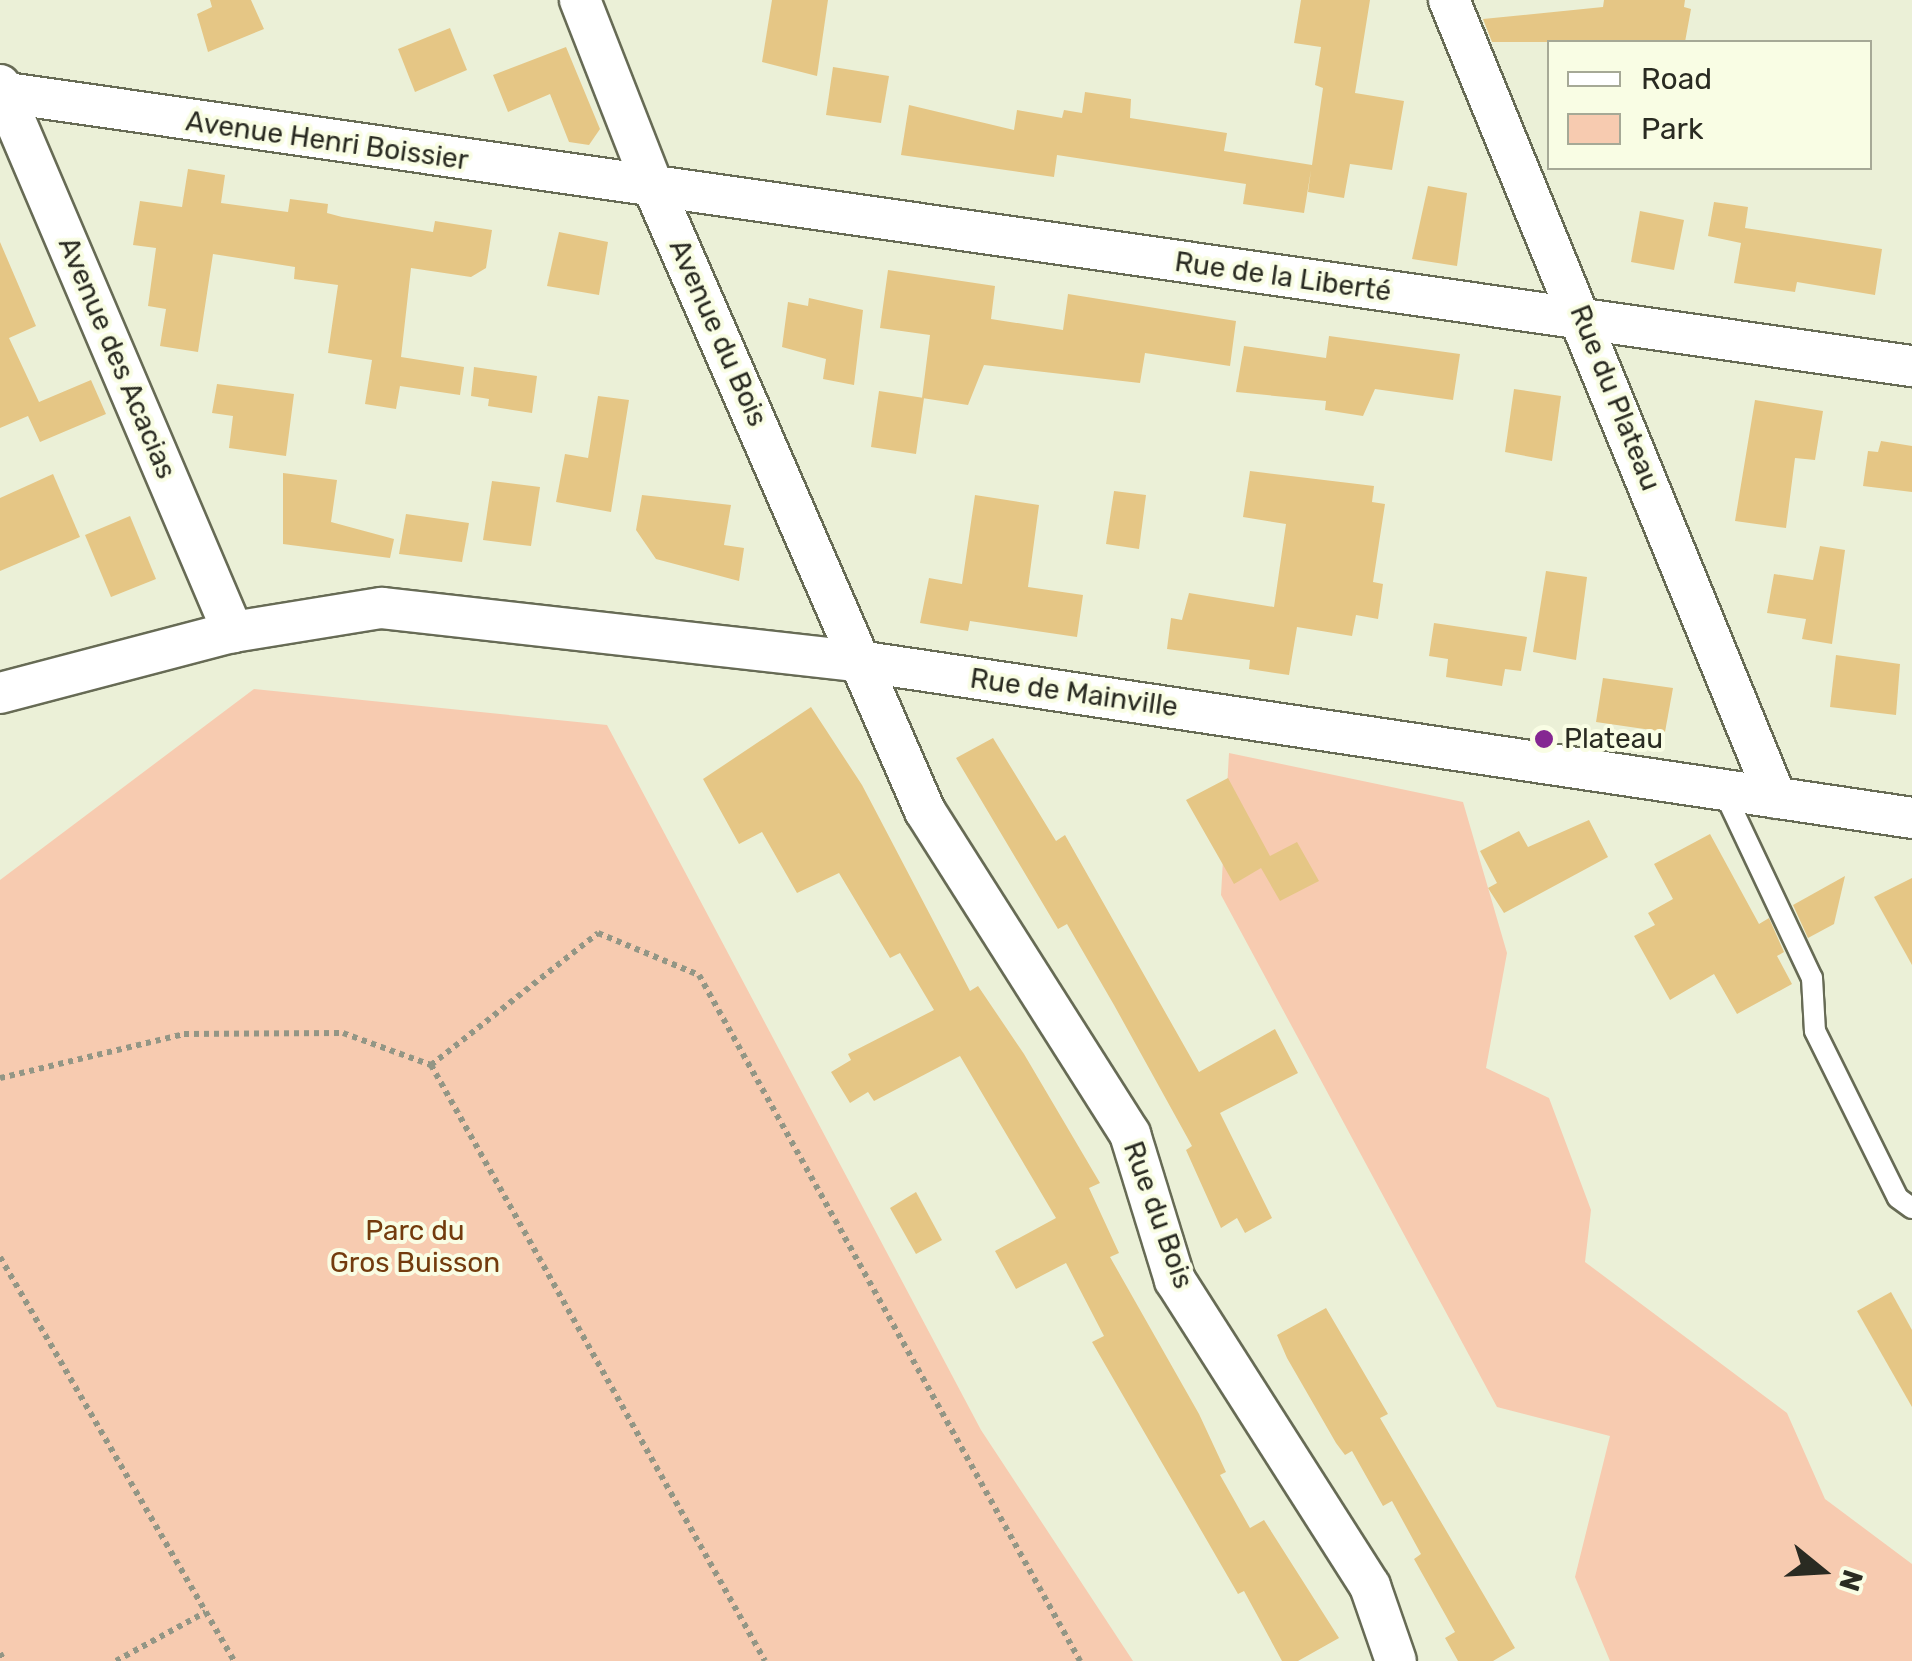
<!DOCTYPE html>
<meta charset="utf-8">
<style>
body{margin:0}
#map{position:relative;width:1912px;height:1661px;overflow:hidden;background:#ebf0d7;font-family:Rubik,sans-serif}
div>[style]{position:absolute}
[style*='--x']{left:calc(var(--x)*1px);top:calc(var(--y)*1px);width:calc(var(--w)*1px);rotate:calc(var(--a)*1deg)}
.green>*{inset:0;background:#f7cbb0}
.building>*{inset:0;background:#e5c685}
.path>*{height:6px;margin-top:-3px;transform-origin:0;background:repeating-linear-gradient(90deg,#939685 0 5px,transparent 0 10px)}
.roads{filter:drop-shadow(2px 0 #676b55) drop-shadow(-2px 0 #676b55) drop-shadow(0 2px #676b55) drop-shadow(0 -2px #676b55)}
.lane>*{height:20px;margin:-10px;padding:0 10px;transform-origin:10px;border-radius:10px;background:#fff}
.street>*{height:40px;margin:-20px;padding:0 20px;transform-origin:20px;border-radius:20px;background:#fff}
.dots>*{width:28px;height:28px;translate:-50% -50%;box-sizing:border-box;border:5px solid #f9fde4;border-radius:50%}
span{translate:-50% -50%;white-space:nowrap;text-align:center;line-height:1.15;-webkit-text-stroke:8px #f9fde4;paint-order:stroke}
.street-label{font-size:28px;color:#2a2b22}
.poi-label{font-size:28px;color:#2a2b22}
.left{translate:0 -50%;text-align:left}
.park-label{font-size:28px;color:#733b0d}
.legend{position:absolute;left:1547px;top:40px;width:325px;height:130px;box-sizing:border-box;background:#f9fde4;border:2px solid #a6a996;margin:0;padding:12px 18px;list-style:none;font-size:30px;color:#2a2b22}
.legend li{display:flex;align-items:center;gap:20px;height:50px}
.legend b{width:50px;border:2px solid #a6a996}
.north{position:absolute;left:1772px;top:1521px;width:100px;height:100px;-webkit-text-stroke:8px #f9fde4;paint-order:stroke;rotate:108deg;font-size:28px;font-weight:700;line-height:40px;text-align:center;color:#2a2b22}
.north::after{content:'';display:block;margin:auto;width:35px;height:45px;background:#2a2b22;clip-path:polygon(50% 0,100% 100%,50% 72%,0 100%)}
</style>
<div id="map">
<div class="green">
<i style="clip-path:polygon(254px 689px,607px 725px,981px 1430px,1133px 1661px,0 1661px,0 880px)"></i>
<i style="clip-path:polygon(1229px 753px,1463px 802px,1507px 953px,1486px 1068px,1549px 1098px,1591px 1210px,1585px 1262px,1787px 1413px,1825px 1499px,1912px 1564px,1912px 1661px,1610px 1661px,1575px 1577px,1610px 1436px,1497px 1407px,1221px 895px)"></i>
</div>
<div class="building">
<i style="clip-path:polygon(210px 0,251px 0,264px 29px,208px 52px,197px 14px,212px 7px)"></i>
<i style="clip-path:polygon(772px 0,828px 0,817px 76px,762px 62px)"></i>
<i style="clip-path:polygon(1301px 0,1370px 0,1355px 93px,1404px 101px,1392px 170px,1350px 164px,1344px 198px,1308px 192px,1311px 170px,1304px 213px,1243px 204px,1246px 184px,1057px 155px,1054px 177px,901px 155px,909px 105px,1014px 130px,1017px 110px,1062px 118px,1064px 110px,1082px 113px,1085px 92px,1131px 99px,1130px 118px,1227px 133px,1224px 151px,1312px 165px,1323px 88px,1315px 85px,1321px 47px,1294px 43px)"></i>
<i style="clip-path:polygon(1604px 0,1685px 0,1684px 7px,1691px 9px,1685px 42px,1492px 42px,1483px 19px,1603px 7px)"></i>
<i style="clip-path:polygon(450px 28px,467px 70px,415px 92px,398px 49px)"></i>
<i style="clip-path:polygon(566px 47px,600px 129px,589px 145px,569px 142px,550px 94px,508px 112px,493px 75px)"></i>
<i style="clip-path:polygon(833px 67px,889px 76px,881px 123px,826px 115px)"></i>
<i style="clip-path:polygon(188px 169px,225px 175px,221px 203px,288px 212px,290px 199px,328px 204px,327px 213px,342px 217px,433px 232px,435px 221px,492px 230px,486px 268px,471px 277px,411px 268px,401px 357px,464px 367px,460px 395px,400px 386px,396px 409px,365px 404px,372px 360px,328px 353px,338px 285px,294px 279px,295px 267px,213px 254px,198px 352px,160px 346px,166px 309px,148px 306px,156px 248px,133px 245px,140px 201px,182px 207px)"></i>
<i style="clip-path:polygon(1428px 186px,1467px 193px,1457px 266px,1412px 259px)"></i>
<i style="clip-path:polygon(1714px 202px,1748px 207px,1745px 228px,1882px 249px,1875px 295px,1797px 282px,1795px 292px,1734px 283px,1741px 243px,1708px 236px)"></i>
<i style="clip-path:polygon(1640px 211px,1684px 220px,1674px 270px,1631px 262px)"></i>
<i style="clip-path:polygon(559px 232px,608px 242px,599px 295px,547px 286px)"></i>
<i style="clip-path:polygon(0 242px,36px 326px,9px 338px,39px 402px,91px 380px,106px 414px,40px 442px,28px 416px,0 428px)"></i>
<i style="clip-path:polygon(888px 270px,995px 286px,991px 319px,1063px 330px,1068px 294px,1236px 321px,1230px 366px,1145px 353px,1140px 383px,984px 365px,968px 405px,922px 398px,930px 335px,880px 328px)"></i>
<i style="clip-path:polygon(809px 298px,863px 310px,854px 385px,823px 379px,826px 359px,782px 347px,788px 302px,808px 306px)"></i>
<i style="clip-path:polygon(1329px 336px,1460px 354px,1453px 400px,1375px 389px,1363px 416px,1325px 410px,1326px 401px,1236px 392px,1244px 346px,1326px 358px)"></i>
<i style="clip-path:polygon(474px 367px,537px 376px,532px 413px,488px 406px,489px 399px,471px 396px)"></i>
<i style="clip-path:polygon(217px 384px,294px 394px,286px 456px,229px 448px,233px 416px,212px 413px)"></i>
<i style="clip-path:polygon(1514px 389px,1561px 396px,1552px 461px,1505px 452px)"></i>
<i style="clip-path:polygon(879px 391px,924px 398px,916px 454px,871px 447px)"></i>
<i style="clip-path:polygon(598px 396px,629px 400px,611px 512px,556px 502px,565px 454px,588px 458px)"></i>
<i style="clip-path:polygon(1755px 400px,1823px 411px,1815px 460px,1795px 458px,1786px 528px,1735px 521px)"></i>
<i style="clip-path:polygon(1881px 441px,1912px 446px,1912px 492px,1863px 486px,1868px 451px,1878px 452px)"></i>
<i style="clip-path:polygon(1250px 471px,1374px 486px,1372px 502px,1385px 504px,1373px 582px,1383px 584px,1378px 619px,1356px 615px,1352px 636px,1297px 627px,1289px 675px,1249px 669px,1250px 660px,1167px 649px,1171px 618px,1182px 620px,1189px 593px,1274px 607px,1286px 524px,1243px 517px)"></i>
<i style="clip-path:polygon(283px 473px,337px 480px,331px 522px,394px 539px,390px 558px,283px 544px)"></i>
<i style="clip-path:polygon(53px 474px,80px 537px,0 571px,0 498px)"></i>
<i style="clip-path:polygon(492px 481px,540px 487px,531px 546px,483px 540px)"></i>
<i style="clip-path:polygon(1114px 491px,1146px 495px,1139px 549px,1106px 544px)"></i>
<i style="clip-path:polygon(642px 495px,731px 505px,724px 545px,744px 548px,739px 581px,656px 559px,636px 530px)"></i>
<i style="clip-path:polygon(975px 495px,1039px 505px,1028px 587px,1083px 595px,1077px 637px,970px 621px,968px 631px,920px 623px,929px 578px,962px 584px)"></i>
<i style="clip-path:polygon(406px 514px,469px 523px,462px 562px,399px 554px)"></i>
<i style="clip-path:polygon(130px 516px,156px 579px,111px 597px,85px 535px)"></i>
<i style="clip-path:polygon(1820px 546px,1845px 550px,1832px 644px,1802px 639px,1806px 619px,1767px 613px,1774px 574px,1813px 580px)"></i>
<i style="clip-path:polygon(1546px 571px,1587px 577px,1576px 660px,1533px 652px)"></i>
<i style="clip-path:polygon(1434px 623px,1527px 637px,1521px 671px,1505px 669px,1502px 686px,1446px 677px,1448px 659px,1429px 656px)"></i>
<i style="clip-path:polygon(1836px 655px,1900px 664px,1896px 715px,1830px 707px)"></i>
<i style="clip-path:polygon(1603px 678px,1673px 688px,1665px 732px,1596px 722px)"></i>
<i style="clip-path:polygon(811px 707px,862px 785px,970px 991px,978px 986px,1024px 1054px,1100px 1183px,1089px 1188px,1119px 1253px,1110px 1257px,1199px 1414px,1226px 1472px,1220px 1475px,1250px 1528px,1264px 1520px,1339px 1638px,1298px 1661px,1282px 1661px,1244px 1591px,1238px 1594px,1092px 1342px,1104px 1336px,1066px 1263px,1016px 1289px,995px 1251px,1056px 1218px,960px 1056px,874px 1101px,868px 1092px,850px 1103px,831px 1072px,851px 1060px,848px 1054px,934px 1010px,900px 953px,890px 958px,839px 873px,797px 893px,762px 832px,739px 844px,703px 779px)"></i>
<i style="clip-path:polygon(993px 738px,1056px 841px,1065px 835px,1199px 1072px,1275px 1029px,1298px 1073px,1220px 1113px,1272px 1218px,1245px 1233px,1237px 1218px,1221px 1228px,1186px 1150px,1192px 1146px,1114px 1005px,1067px 924px,1058px 929px,956px 758px)"></i>
<i style="clip-path:polygon(1228px 778px,1270px 856px,1297px 842px,1319px 881px,1280px 901px,1261px 868px,1234px 884px,1186px 800px)"></i>
<i style="clip-path:polygon(1589px 820px,1608px 857px,1504px 913px,1488px 888px,1497px 883px,1480px 851px,1519px 831px,1528px 847px)"></i>
<i style="clip-path:polygon(1710px 834px,1759px 924px,1769px 918px,1784px 952px,1777px 956px,1792px 984px,1737px 1014px,1714px 974px,1670px 1000px,1634px 936px,1655px 925px,1648px 913px,1673px 899px,1654px 864px)"></i>
<i style="clip-path:polygon(1845px 876px,1834px 924px,1808px 938px,1793px 905px)"></i>
<i style="clip-path:polygon(1912px 878px,1912px 965px,1874px 897px)"></i>
<i style="clip-path:polygon(916px 1192px,942px 1240px,916px 1254px,890px 1208px)"></i>
<i style="clip-path:polygon(1891px 1292px,1912px 1330px,1912px 1407px,1857px 1311px)"></i>
<i style="clip-path:polygon(1326px 1308px,1388px 1414px,1380px 1418px,1515px 1648px,1493px 1661px,1458px 1661px,1445px 1638px,1455px 1632px,1414px 1559px,1421px 1554px,1392px 1501px,1383px 1506px,1352px 1451px,1345px 1455px,1336px 1443px,1287px 1358px,1277px 1335px)"></i>
</div>
<div class="path">
<i style="--x:431;--y:1065;--w:683;--a:60.73"></i>
<i style="--x:0;--y:1078;--w:189;--a:-13.4"></i>
<i style="--x:184;--y:1034;--w:159;--a:-0.4"></i>
<i style="--x:343;--y:1033;--w:94;--a:20"></i>
<i style="--x:431;--y:1065;--w:213;--a:-38.3"></i>
<i style="--x:598;--y:933;--w:109;--a:22.6"></i>
<i style="--x:699;--y:975;--w:785;--a:60.95"></i>
<i style="--x:0;--y:1257;--w:467;--a:59.9"></i>
<i style="--x:0;--y:1653;--w:9;--a:63"></i>
<i style="--x:116;--y:1661;--w:102;--a:-28.6"></i>
</div>
<div class="roads">
<div class="lane">
<i style="--x:1723;--y:790;--w:208;--a:64.7"></i>
<i style="--x:1812;--y:978;--w:53;--a:86.8"></i>
<i style="--x:1815;--y:1031;--w:186;--a:63.6"></i>
<i style="--x:1898;--y:1198;--w:17;--a:36"></i>
</div>
<div class="street">
<i style="--x:580;--y:0;--w:203;--a:68.6"></i>
<i style="--x:654;--y:189;--w:678;--a:66.46"></i>
<i style="--x:925;--y:811;--w:383;--a:57.6"></i>
<i style="--x:1130;--y:1134;--w:153;--a:72.9"></i>
<i style="--x:1175;--y:1280;--w:363;--a:57.5"></i>
<i style="--x:1370;--y:1586;--w:79;--a:70.9"></i>
<i style="--x:1449;--y:0;--w:862;--a:67.72"></i>
<i style="--x:0;--y:85;--w:595;--a:66.93"></i>
<i style="--x:0;--y:92;--w:1932;--a:8.16"></i>
<i style="--x:0;--y:693;--w:241;--a:-14.7"></i>
<i style="--x:233;--y:632;--w:151;--a:-9.2"></i>
<i style="--x:382;--y:608;--w:486;--a:6.4"></i>
<i style="--x:865;--y:662;--w:1059;--a:8.47"></i>
</div>
</div>
<div class="dots">
<i style="left:1544px;top:739px;background:#852792"></i>
</div>
<div class="street-label">
<span style="left:327px;top:141px;rotate:8deg">Avenue Henri Boissier</span>
<span style="left:1283px;top:277px;rotate:8deg">Rue de la Liberté</span>
<span style="left:718px;top:333px;rotate:66deg">Avenue du Bois</span>
<span style="left:117px;top:358px;rotate:67deg">Avenue des Acacias</span>
<span style="left:1615px;top:398px;rotate:68deg">Rue du Plateau</span>
<span style="left:1074px;top:693px;rotate:8deg">Rue de Mainville</span>
<span style="left:1158px;top:1215px;rotate:70deg">Rue du Bois</span>
</div>
<div class="poi-label">
<span class="left" style="left:1564px;top:739px">Plateau</span>
</div>
<div class="park-label">
<span style="left:415px;top:1247px">Parc du<br>Gros Buisson</span>
</div>
<ul class="legend">
<li><b style="height:12px;background:#fff"></b>Road</li>
<li><b style="height:28px;background:#f7cbb0"></b>Park</li>
</ul>
<div class="north">N</div>
</div>
